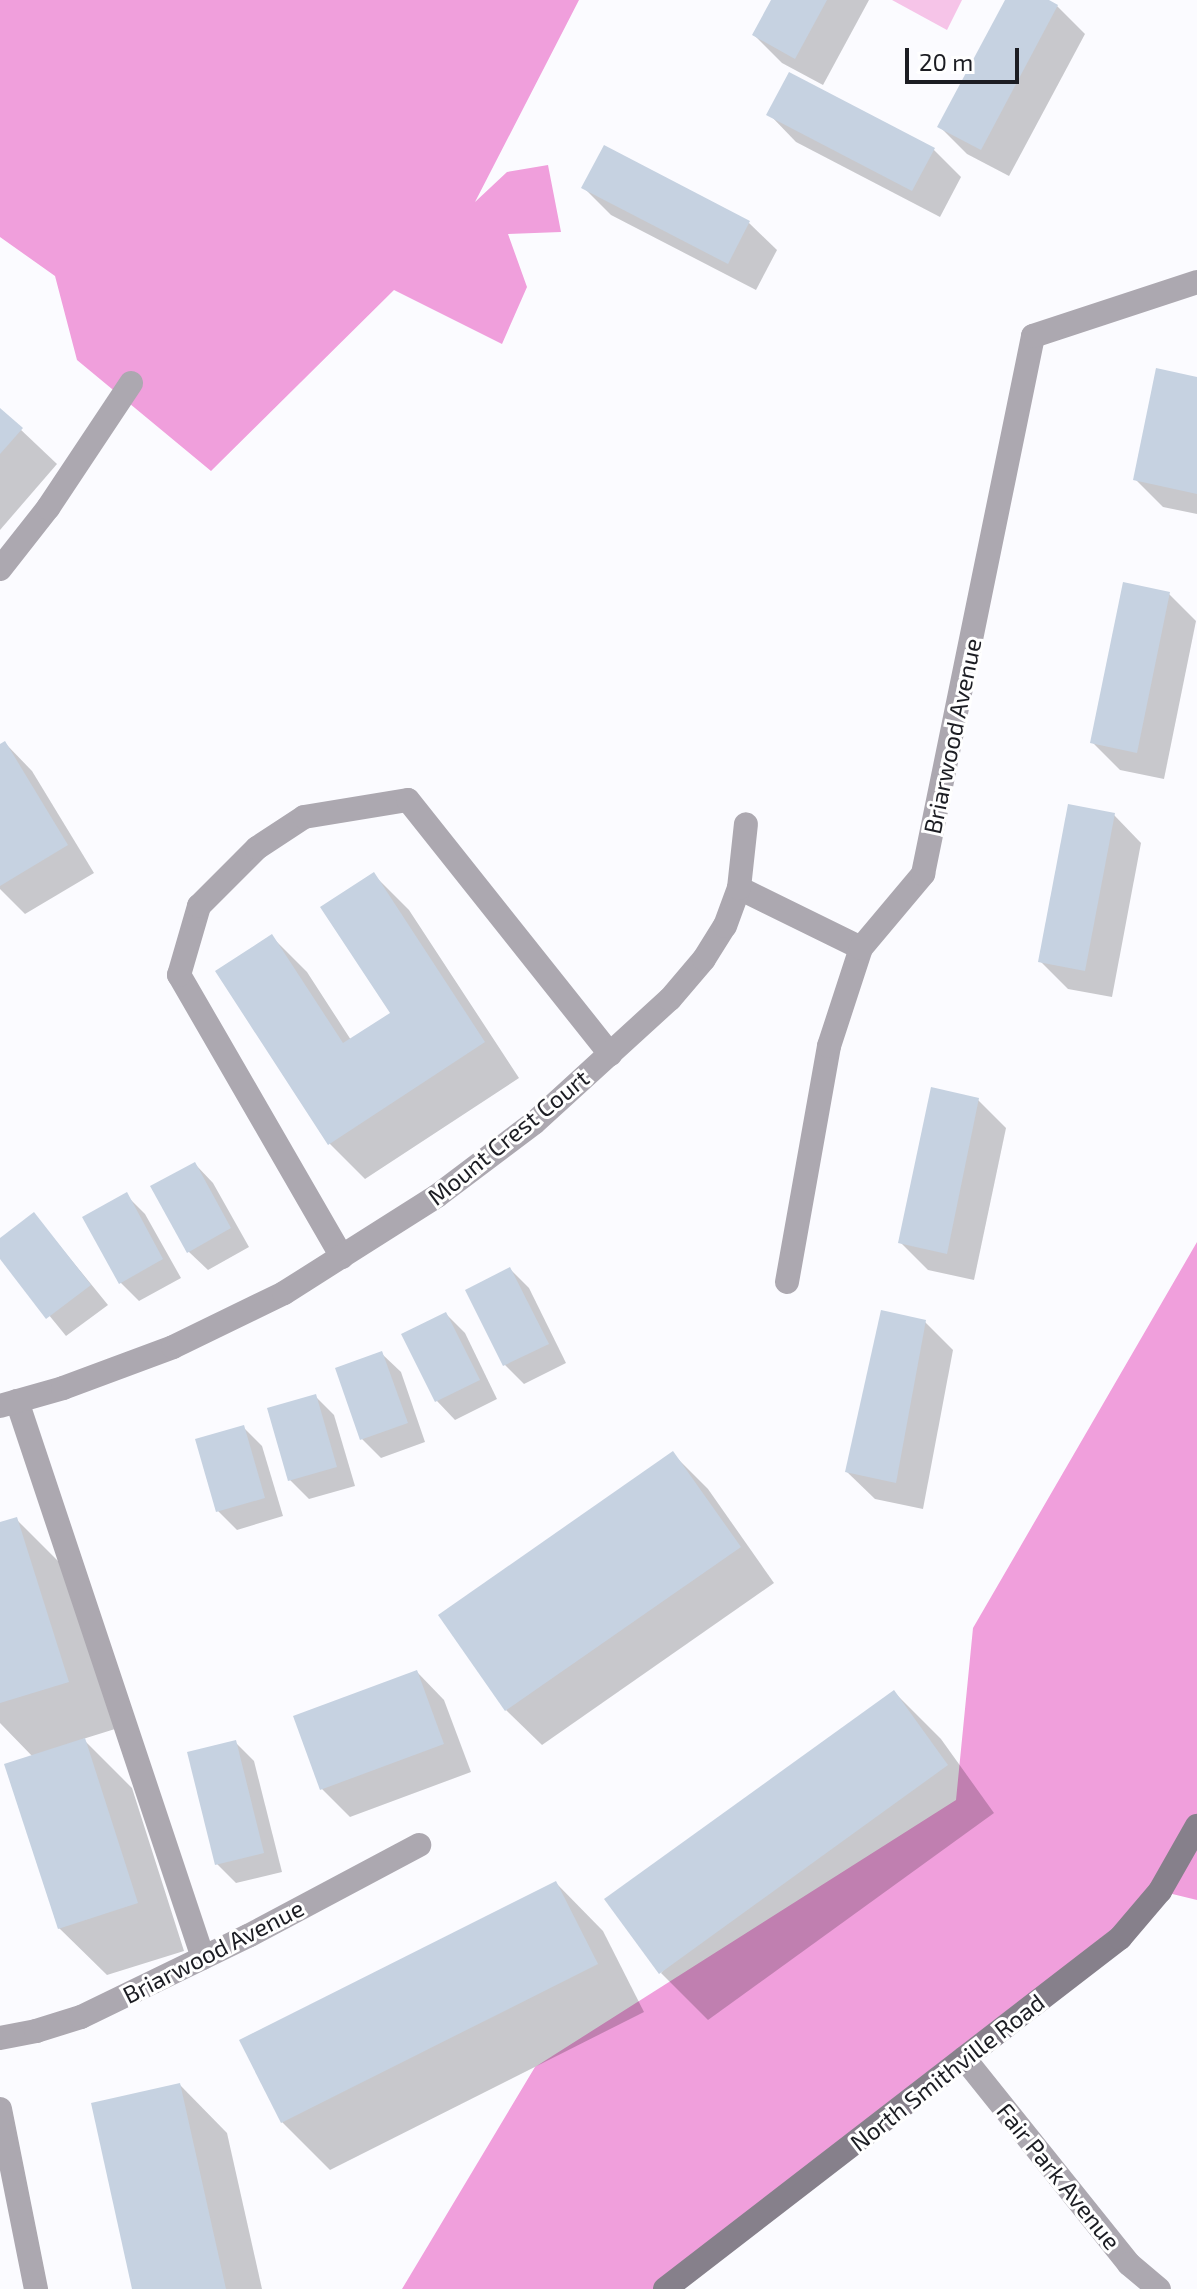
<!DOCTYPE html>
<style>
body{margin:0}
#map{position:relative;width:1197px;height:2289px;overflow:hidden;background:#fbfbff;font-family:"Exo 2",sans-serif}
div>[style]{position:absolute}
[style*='--x']{left:calc(var(--x)*1px);top:calc(var(--y)*1px);width:calc(var(--w)*1px);rotate:calc(var(--a)*1deg)}
.green>*{inset:0;background:#f6c4e8}
.forest>*{inset:0;background:#f09fdc}
.shadow>*{inset:0;background:#0003}
.building>*{inset:0;background:#c6d2e1}
.lane>*{height:24px;margin:-12px;padding:0 12px;transform-origin:12px;border-radius:12px;background:#aca8b0}
.street>*{height:24px;margin:-12px;padding:0 12px;transform-origin:12px;border-radius:12px;background:#aca8b0}
.secondary>*{height:24px;margin:-12px;padding:0 12px;transform-origin:12px;border-radius:12px;background:#86808b}
span{translate:-50% -50%;white-space:nowrap;text-align:center;line-height:1.15;-webkit-text-stroke:6px #fff;paint-order:stroke}
.street-label{font-size:24px;color:#1c1d23}
.scale{position:absolute;left:905px;top:48px;width:114px;height:36px;box-sizing:border-box;border:4px solid #1c1d23;border-top:0;padding-left:10px;font-size:24px;line-height:28px;white-space:nowrap;color:#1c1d23;-webkit-text-stroke:6px #fff;paint-order:stroke}
</style>
<div id="map">
<div class="green">
<i style="clip-path:polygon(892px 0,962px 0,947px 30px)"></i>
</div>
<div class="forest">
<i style="clip-path:polygon(0 0,579px 0,475px 202px,507px 172px,548px 165px,561px 232px,508px 234px,527px 287px,502px 344px,394px 290px,211px 471px,77px 360px,55px 276px,0 237px)"></i>
<i style="clip-path:polygon(1197px 1242px,1197px 1900px,1160px 1891px,661px 2289px,402px 2289px,535px 2067px,956px 1800px,973px 1628px)"></i>
</div>
<div class="shadow">
<i style="clip-path:polygon(773px 0,869px 0,823px 85px,782px 63px,754px 35px)"></i>
<i style="clip-path:polygon(1008px 0,1045px 0,1057px 6px,1085px 34px,1009px 176px,967px 154px,939px 126px)"></i>
<i style="clip-path:polygon(769px 114px,934px 150px,961px 177px,940px 217px,796px 142px)"></i>
<i style="clip-path:polygon(584px 188px,749px 223px,777px 250px,756px 290px,611px 215px)"></i>
<i style="clip-path:polygon(1197px 379px,1197px 514px,1163px 507px,1135px 479px)"></i>
<i style="clip-path:polygon(0 410px,57px 464px,0 530px)"></i>
<i style="clip-path:polygon(1169px 594px,1196px 621px,1164px 779px,1120px 770px,1092px 742px)"></i>
<i style="clip-path:polygon(5px 743px,32px 771px,94px 873px,25px 914px,0 889px,0 746px)"></i>
<i style="clip-path:polygon(1114px 815px,1141px 843px,1112px 997px,1068px 989px,1040px 961px)"></i>
<i style="clip-path:polygon(373px 874px,409px 910px,519px 1078px,365px 1179px,330px 1144px,272px 937px,307px 972px,351px 1040px,393px 1014px)"></i>
<i style="clip-path:polygon(978px 1100px,1006px 1128px,974px 1280px,928px 1270px,900px 1242px)"></i>
<i style="clip-path:polygon(195px 1164px,213px 1183px,249px 1247px,208px 1270px,189px 1252px)"></i>
<i style="clip-path:polygon(126px 1195px,145px 1214px,181px 1278px,139px 1301px,120px 1282px)"></i>
<i style="clip-path:polygon(34px 1214px,108px 1305px,66px 1336px,0 1255px,0 1240px)"></i>
<i style="clip-path:polygon(510px 1269px,529px 1288px,566px 1363px,524px 1384px,505px 1365px,468px 1291px)"></i>
<i style="clip-path:polygon(446px 1314px,465px 1333px,497px 1399px,455px 1420px,437px 1401px)"></i>
<i style="clip-path:polygon(925px 1322px,953px 1350px,923px 1509px,875px 1499px,847px 1472px)"></i>
<i style="clip-path:polygon(382px 1354px,401px 1372px,425px 1442px,381px 1458px,362px 1439px)"></i>
<i style="clip-path:polygon(315px 1396px,334px 1415px,355px 1486px,309px 1499px,290px 1480px)"></i>
<i style="clip-path:polygon(243px 1427px,262px 1446px,283px 1516px,237px 1530px,218px 1511px)"></i>
<i style="clip-path:polygon(673px 1454px,708px 1489px,774px 1583px,542px 1745px,506px 1710px)"></i>
<i style="clip-path:polygon(16px 1519px,64px 1567px,115px 1729px,83px 1739px,132px 1788px,184px 1951px,107px 1975px,59px 1928px,33px 1757px,0 1723px,0 1524px)"></i>
<i style="clip-path:polygon(417px 1672px,444px 1700px,471px 1772px,350px 1817px,322px 1789px,296px 1718px)"></i>
<i style="clip-path:polygon(894px 1692px,941px 1739px,994px 1813px,708px 2020px,661px 1973px)"></i>
<i style="clip-path:polygon(235px 1742px,254px 1761px,282px 1872px,236px 1883px,217px 1864px)"></i>
<i style="clip-path:polygon(556px 1883px,603px 1931px,644px 2012px,330px 2170px,282px 2122px,242px 2040px)"></i>
<i style="clip-path:polygon(180px 2085px,227px 2133px,262px 2289px,135px 2289px)"></i>
</div>
<div class="building">
<i style="clip-path:polygon(771px 0,827px 0,795px 59px,752px 35px)"></i>
<i style="clip-path:polygon(1005px 0,1049px 0,1058px 5px,981px 150px,937px 127px)"></i>
<i style="clip-path:polygon(789px 72px,935px 148px,912px 191px,766px 115px)"></i>
<i style="clip-path:polygon(604px 145px,750px 221px,728px 264px,581px 188px)"></i>
<i style="clip-path:polygon(1156px 368px,1197px 377px,1197px 494px,1133px 480px)"></i>
<i style="clip-path:polygon(0 408px,23px 428px,0 454px)"></i>
<i style="clip-path:polygon(1123px 582px,1170px 592px,1137px 753px,1090px 743px)"></i>
<i style="clip-path:polygon(5px 741px,68px 845px,0 886px,0 744px)"></i>
<i style="clip-path:polygon(1068px 804px,1115px 813px,1085px 971px,1038px 962px)"></i>
<i style="clip-path:polygon(374px 872px,485px 1042px,328px 1145px,215px 971px,272px 934px,343px 1043px,390px 1013px,320px 907px)"></i>
<i style="clip-path:polygon(931px 1087px,979px 1098px,947px 1254px,898px 1243px)"></i>
<i style="clip-path:polygon(195px 1162px,231px 1228px,187px 1253px,150px 1186px)"></i>
<i style="clip-path:polygon(127px 1192px,163px 1259px,119px 1284px,82px 1217px)"></i>
<i style="clip-path:polygon(34px 1212px,91px 1285px,46px 1319px,0 1259px,0 1238px)"></i>
<i style="clip-path:polygon(510px 1267px,549px 1344px,503px 1366px,465px 1290px)"></i>
<i style="clip-path:polygon(881px 1310px,926px 1320px,896px 1483px,845px 1472px)"></i>
<i style="clip-path:polygon(446px 1312px,480px 1380px,435px 1402px,401px 1334px)"></i>
<i style="clip-path:polygon(382px 1351px,408px 1423px,360px 1440px,335px 1368px)"></i>
<i style="clip-path:polygon(316px 1394px,337px 1467px,288px 1481px,267px 1408px)"></i>
<i style="clip-path:polygon(244px 1425px,265px 1498px,216px 1512px,195px 1439px)"></i>
<i style="clip-path:polygon(673px 1451px,741px 1547px,505px 1711px,438px 1615px)"></i>
<i style="clip-path:polygon(17px 1517px,69px 1682px,0 1703px,0 1522px)"></i>
<i style="clip-path:polygon(417px 1670px,444px 1744px,320px 1790px,293px 1716px)"></i>
<i style="clip-path:polygon(894px 1690px,948px 1765px,659px 1974px,604px 1899px)"></i>
<i style="clip-path:polygon(85px 1738px,138px 1903px,58px 1929px,4px 1764px)"></i>
<i style="clip-path:polygon(236px 1740px,264px 1853px,215px 1865px,187px 1752px)"></i>
<i style="clip-path:polygon(556px 1881px,598px 1964px,281px 2123px,239px 2040px)"></i>
<i style="clip-path:polygon(180px 2083px,226px 2289px,132px 2289px,91px 2103px)"></i>
</div>
<div class="lane">
<i style="--x:342;--y:1257;--w:326;--a:-120"></i>
<i style="--x:179;--y:975;--w:72;--a:-73.8"></i>
<i style="--x:199;--y:906;--w:82;--a:-45"></i>
<i style="--x:257;--y:848;--w:56;--a:-33.4"></i>
<i style="--x:304;--y:817;--w:105;--a:-9.3"></i>
<i style="--x:408;--y:800;--w:325;--a:51.5"></i>
<i style="--x:17;--y:1401;--w:587;--a:71.53"></i>
</div>
<div class="street">
<i style="--x:0;--y:569;--w:78;--a:-51.8"></i>
<i style="--x:48;--y:508;--w:150;--a:-56.4"></i>
<i style="--x:739;--y:888;--w:136;--a:26.2"></i>
<i style="--x:787;--y:1282;--w:240;--a:-79.9"></i>
<i style="--x:829;--y:1046;--w:103;--a:-71.9"></i>
<i style="--x:861;--y:948;--w:97;--a:-50"></i>
<i style="--x:923;--y:874;--w:549;--a:-78.44"></i>
<i style="--x:1033;--y:336;--w:173;--a:-18.2"></i>
<i style="--x:0;--y:1406;--w:66;--a:-15.9"></i>
<i style="--x:63;--y:1388;--w:117;--a:-20.4"></i>
<i style="--x:173;--y:1347;--w:123;--a:-25.9"></i>
<i style="--x:284;--y:1293;--w:181;--a:-32.4"></i>
<i style="--x:437;--y:1196;--w:121;--a:-37"></i>
<i style="--x:534;--y:1123;--w:184;--a:-42.4"></i>
<i style="--x:670;--y:999;--w:52;--a:-49.6"></i>
<i style="--x:704;--y:959;--w:39;--a:-58"></i>
<i style="--x:725;--y:926;--w:40;--a:-69.8"></i>
<i style="--x:739;--y:888;--w:64;--a:-83.8"></i>
<i style="--x:0;--y:2038;--w:37;--a:-11"></i>
<i style="--x:36;--y:2031;--w:47;--a:-17.3"></i>
<i style="--x:81;--y:2017;--w:186;--a:-25.9"></i>
<i style="--x:248;--y:1936;--w:194;--a:-28"></i>
<i style="--x:964;--y:2058;--w:264;--a:51.3"></i>
<i style="--x:1129;--y:2264;--w:39;--a:40"></i>
<i style="--x:0;--y:2109;--w:184;--a:78.7"></i>
</div>
<div class="secondary">
<i style="--x:665;--y:2289;--w:575;--a:-37.65"></i>
<i style="--x:1120;--y:1938;--w:62;--a:-49.6"></i>
<i style="--x:1160;--y:1891;--w:75;--a:-60.4"></i>
</div>
<div class="street-label">
<span style="left:952px;top:736px;rotate:-78deg">Briarwood Avenue</span>
<span style="left:508px;top:1137px;rotate:-39deg">Mount Crest Court</span>
<span style="left:213px;top:1951px;rotate:-27deg">Briarwood Avenue</span>
<span style="left:947px;top:2072px;rotate:-38deg">North Smithville Road</span>
<span style="left:1059px;top:2176px;rotate:51deg">Fair Park Avenue</span>
</div>
<div class="scale">20 m</div>
</div>
